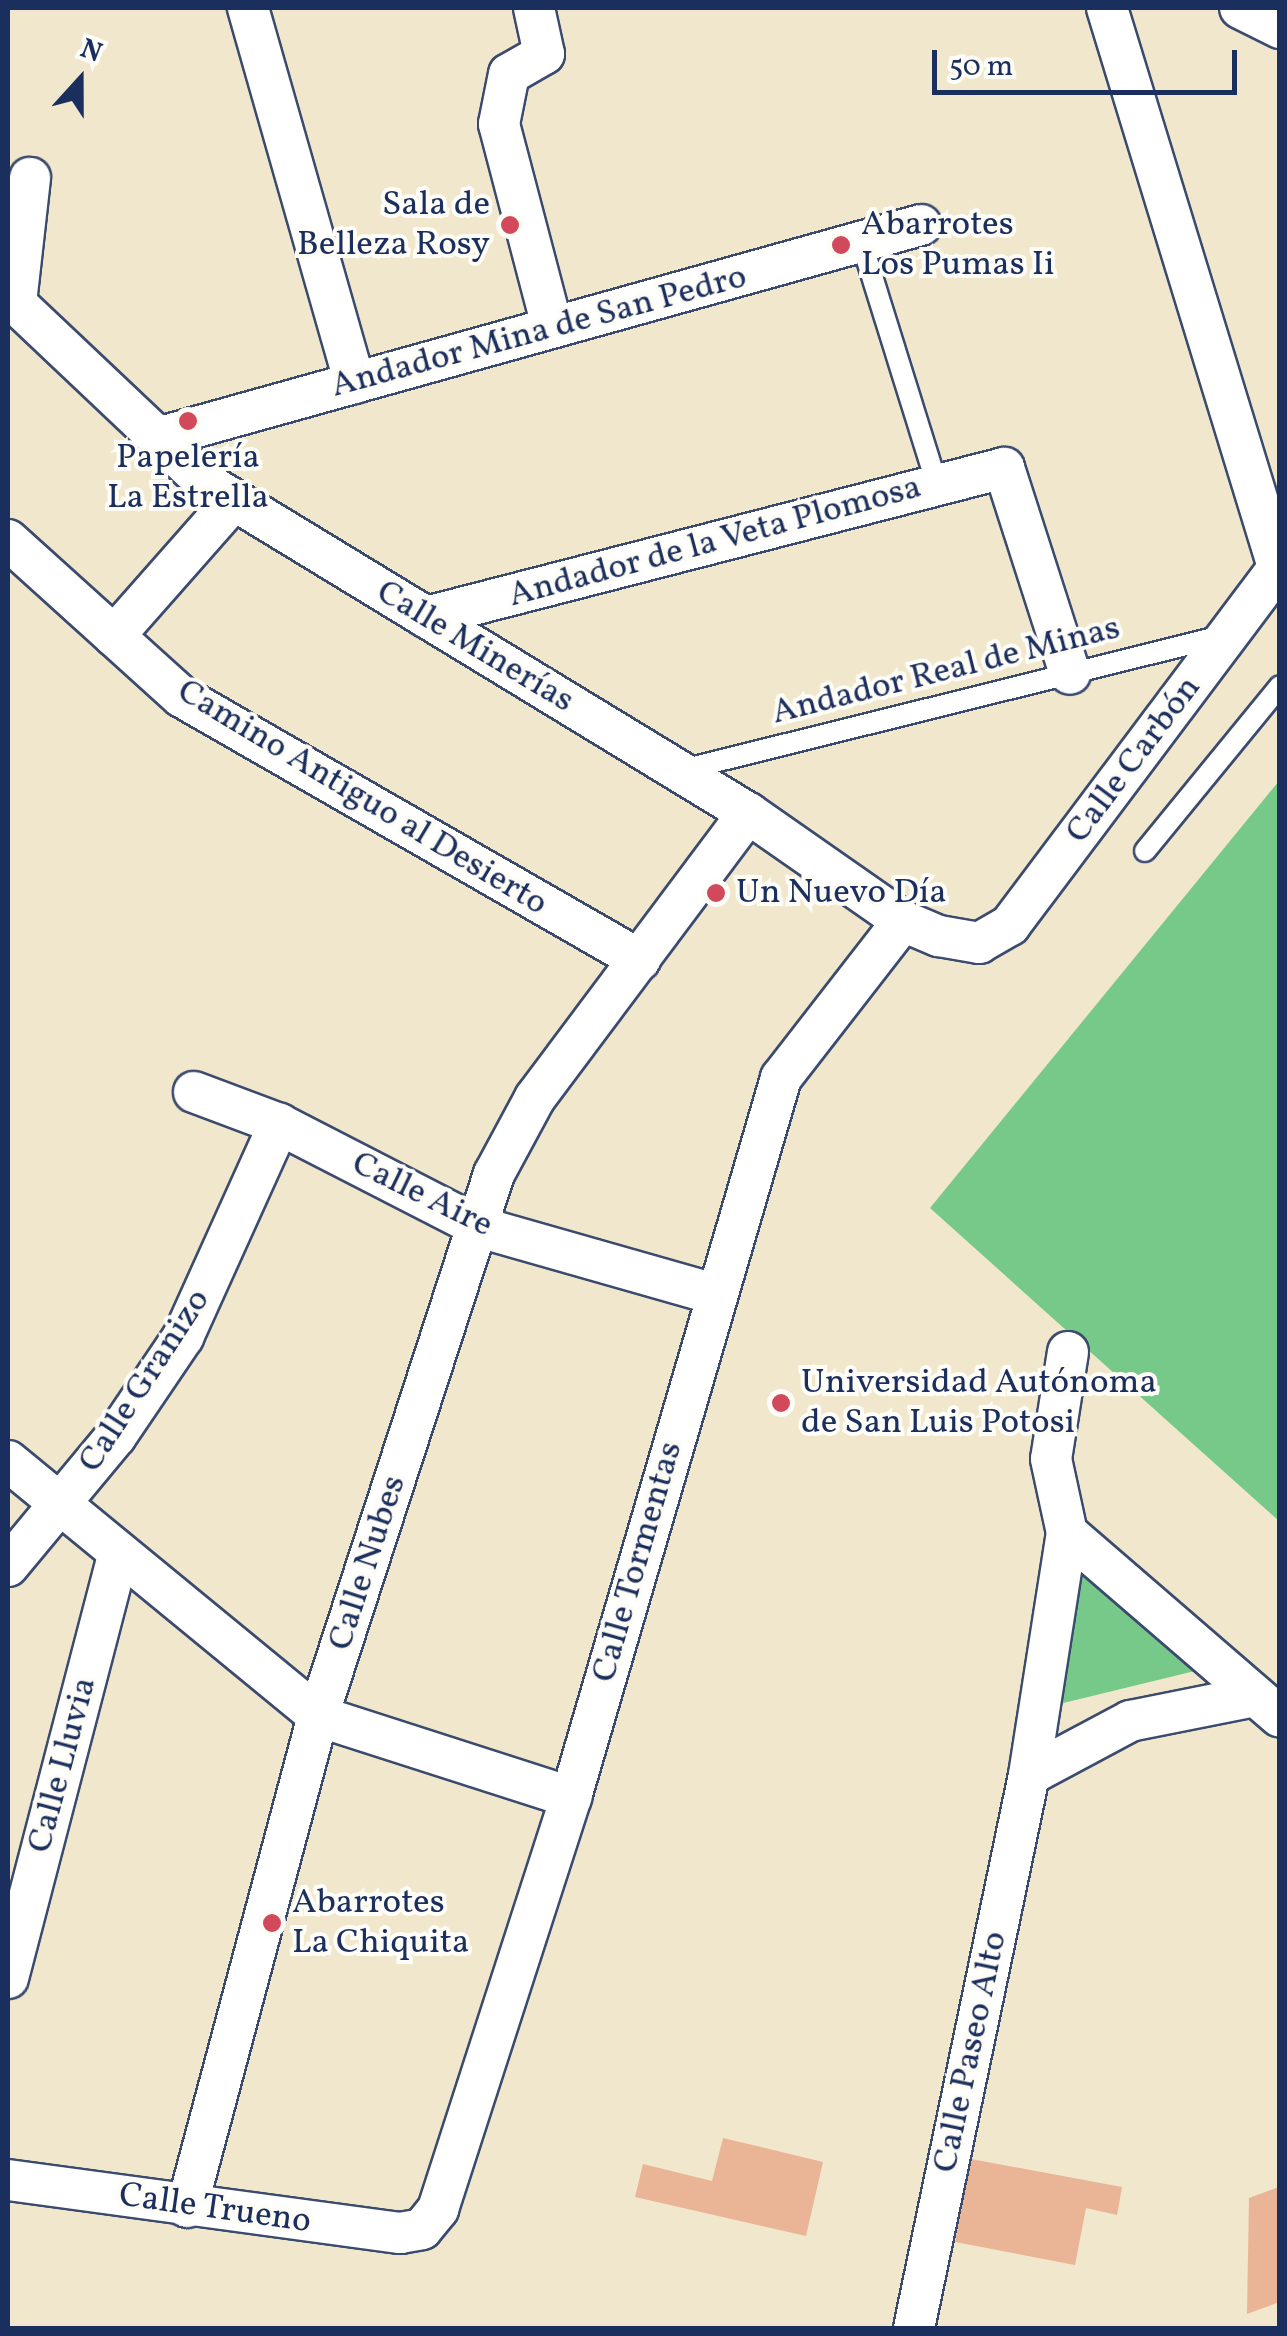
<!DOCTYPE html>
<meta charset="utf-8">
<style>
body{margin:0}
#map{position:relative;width:1287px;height:2336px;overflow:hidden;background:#f0e7cc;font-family:Vollkorn,serif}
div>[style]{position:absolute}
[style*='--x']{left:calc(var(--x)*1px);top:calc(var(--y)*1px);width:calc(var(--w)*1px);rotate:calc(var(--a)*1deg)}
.green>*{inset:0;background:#77c98a}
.building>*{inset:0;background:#eab596}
.roads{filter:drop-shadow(2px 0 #3b4b6e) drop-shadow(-2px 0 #3b4b6e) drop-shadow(0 2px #3b4b6e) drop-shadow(0 -2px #3b4b6e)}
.lane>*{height:20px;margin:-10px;padding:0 10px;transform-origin:10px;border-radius:10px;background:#fff}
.street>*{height:40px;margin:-20px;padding:0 20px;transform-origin:20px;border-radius:20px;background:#fff}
.dots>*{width:28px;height:28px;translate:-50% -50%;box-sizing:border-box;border:5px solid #fdfcf7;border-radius:50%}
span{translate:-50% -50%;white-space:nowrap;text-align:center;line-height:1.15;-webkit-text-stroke:8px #fdfcf7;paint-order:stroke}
.poi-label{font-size:35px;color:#1b2f5e}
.right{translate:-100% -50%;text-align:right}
.left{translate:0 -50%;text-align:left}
.street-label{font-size:35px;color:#1b2f5e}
.frame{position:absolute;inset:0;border:10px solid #1b2f5e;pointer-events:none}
.north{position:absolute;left:30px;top:30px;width:100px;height:100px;-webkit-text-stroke:8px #fdfcf7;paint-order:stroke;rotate:21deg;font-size:28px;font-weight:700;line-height:40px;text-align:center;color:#1b2f5e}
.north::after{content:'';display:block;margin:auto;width:35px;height:45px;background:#1b2f5e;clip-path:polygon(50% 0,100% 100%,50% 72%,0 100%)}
.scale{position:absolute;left:932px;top:50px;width:305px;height:45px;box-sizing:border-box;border:5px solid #1b2f5e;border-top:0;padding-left:12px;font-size:30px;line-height:35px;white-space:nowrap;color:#1b2f5e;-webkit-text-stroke:8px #fdfcf7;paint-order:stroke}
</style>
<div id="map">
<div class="green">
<i style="clip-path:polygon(1279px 781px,1279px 1521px,930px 1208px)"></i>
<i style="clip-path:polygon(1089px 1559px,1203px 1669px,1051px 1706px,1074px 1572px)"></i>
</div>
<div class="building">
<i style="clip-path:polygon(723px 2138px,823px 2162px,806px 2236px,635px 2197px,643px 2164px,712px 2181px)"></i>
<i style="clip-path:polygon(971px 2159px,1122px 2187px,1117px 2215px,1086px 2208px,1075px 2265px,955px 2242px)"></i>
<i style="clip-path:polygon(1279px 2187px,1279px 2302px,1247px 2314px,1249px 2198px)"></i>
</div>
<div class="roads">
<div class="lane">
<i style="--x:862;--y:244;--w:252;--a:72.7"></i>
<i style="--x:682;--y:770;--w:556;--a:-13.94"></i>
<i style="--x:1145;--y:851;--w:213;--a:-50.7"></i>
</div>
<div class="street">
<i style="--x:248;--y:8;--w:390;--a:74.1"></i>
<i style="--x:534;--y:8;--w:47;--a:77.7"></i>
<i style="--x:544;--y:54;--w:40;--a:150.3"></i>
<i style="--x:509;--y:74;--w:51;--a:101.3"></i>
<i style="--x:499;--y:124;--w:209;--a:75.3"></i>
<i style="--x:1107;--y:8;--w:585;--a:72.99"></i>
<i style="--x:1240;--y:8;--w:45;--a:26.6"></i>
<i style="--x:8;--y:296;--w:272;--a:43.4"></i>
<i style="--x:206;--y:483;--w:635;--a:31.34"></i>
<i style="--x:748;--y:813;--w:189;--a:34.9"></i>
<i style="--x:903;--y:921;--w:39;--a:23"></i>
<i style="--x:939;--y:936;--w:41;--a:9.9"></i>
<i style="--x:979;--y:943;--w:36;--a:-30"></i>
<i style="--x:1010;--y:925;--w:450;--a:-53.1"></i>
<i style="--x:16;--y:303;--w:126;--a:-83.6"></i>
<i style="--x:157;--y:438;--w:793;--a:-15.58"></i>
<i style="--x:8;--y:540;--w:234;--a:42.1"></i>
<i style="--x:182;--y:697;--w:528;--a:29.87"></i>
<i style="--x:426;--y:617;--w:597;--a:-14.46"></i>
<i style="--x:1004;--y:468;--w:216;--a:72.2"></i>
<i style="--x:114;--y:636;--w:181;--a:-48.6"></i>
<i style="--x:194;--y:1092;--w:91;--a:20.6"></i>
<i style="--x:279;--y:1124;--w:225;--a:27.2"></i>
<i style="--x:479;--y:1227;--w:244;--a:15.9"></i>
<i style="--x:1068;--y:1352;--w:108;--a:99"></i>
<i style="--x:1051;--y:1459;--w:76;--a:77.8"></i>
<i style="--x:1067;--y:1533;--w:281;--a:40.8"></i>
<i style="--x:8;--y:1461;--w:401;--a:39.4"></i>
<i style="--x:318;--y:1716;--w:266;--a:17.8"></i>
<i style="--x:8;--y:1566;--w:169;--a:-50.3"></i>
<i style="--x:116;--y:1436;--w:120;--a:-55.9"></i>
<i style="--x:183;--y:1337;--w:234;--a:-65.7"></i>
<i style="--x:1029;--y:1775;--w:115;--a:-28.1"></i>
<i style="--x:1130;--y:1721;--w:127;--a:-11.3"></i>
<i style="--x:8;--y:1978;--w:439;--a:-75.4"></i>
<i style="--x:8;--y:2180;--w:396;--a:7.7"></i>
<i style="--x:400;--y:2233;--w:22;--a:-10"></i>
<i style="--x:422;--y:2229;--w:26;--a:-51"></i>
<i style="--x:438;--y:2209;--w:433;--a:-72.1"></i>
<i style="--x:571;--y:1797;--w:749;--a:-73.72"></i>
<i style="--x:781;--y:1078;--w:199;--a:-52.2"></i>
<i style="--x:187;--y:2207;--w:508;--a:-75.06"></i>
<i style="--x:318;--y:1716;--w:570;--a:-72.01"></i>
<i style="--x:494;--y:1174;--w:86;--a:-61.7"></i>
<i style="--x:535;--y:1098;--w:356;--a:-53.2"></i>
<i style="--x:914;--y:2328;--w:565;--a:-78.25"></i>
<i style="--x:1029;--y:1775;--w:245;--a:-81.1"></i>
</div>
</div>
<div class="dots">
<i style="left:510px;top:225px;background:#d1495b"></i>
<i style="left:841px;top:245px;background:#d1495b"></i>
<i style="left:188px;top:421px;background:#d1495b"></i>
<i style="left:716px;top:893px;background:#d1495b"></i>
<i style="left:781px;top:1403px;background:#d1495b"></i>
<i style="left:272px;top:1923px;background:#d1495b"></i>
</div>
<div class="poi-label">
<span class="right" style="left:490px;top:225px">Sala de<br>Belleza Rosy</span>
<span class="left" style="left:861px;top:245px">Abarrotes<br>Los Pumas Ii</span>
<span style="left:188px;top:478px">Papelería<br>La Estrella</span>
<span class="left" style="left:736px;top:893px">Un Nuevo Día</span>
<span class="left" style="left:801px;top:1403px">Universidad Autónoma<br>de San Luis Potosi</span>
<span class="left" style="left:292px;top:1923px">Abarrotes<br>La Chiquita</span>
</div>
<div class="street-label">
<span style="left:539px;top:332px;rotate:-15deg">Andador Mina de San Pedro</span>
<span style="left:715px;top:542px;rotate:-15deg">Andador de la Veta Plomosa</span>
<span style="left:475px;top:647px;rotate:31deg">Calle Minerías</span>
<span style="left:946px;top:671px;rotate:-14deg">Andador Real de Minas</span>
<span style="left:1134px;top:760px;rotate:-53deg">Calle Carbón</span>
<span style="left:362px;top:798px;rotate:31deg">Camino Antiguo al Desierto</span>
<span style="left:422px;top:1195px;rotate:26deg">Calle Aire</span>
<span style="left:145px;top:1381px;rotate:-57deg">Calle Granizo</span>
<span style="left:638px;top:1562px;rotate:-74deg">Calle Tormentas</span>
<span style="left:368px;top:1563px;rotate:-72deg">Calle Nubes</span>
<span style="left:63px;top:1765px;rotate:-75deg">Calle Lluvia</span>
<span style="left:971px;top:2052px;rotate:-78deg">Calle Paseo Alto</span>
<span style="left:215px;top:2209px;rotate:8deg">Calle Trueno</span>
</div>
<div class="frame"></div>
<div class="north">N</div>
<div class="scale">50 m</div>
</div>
